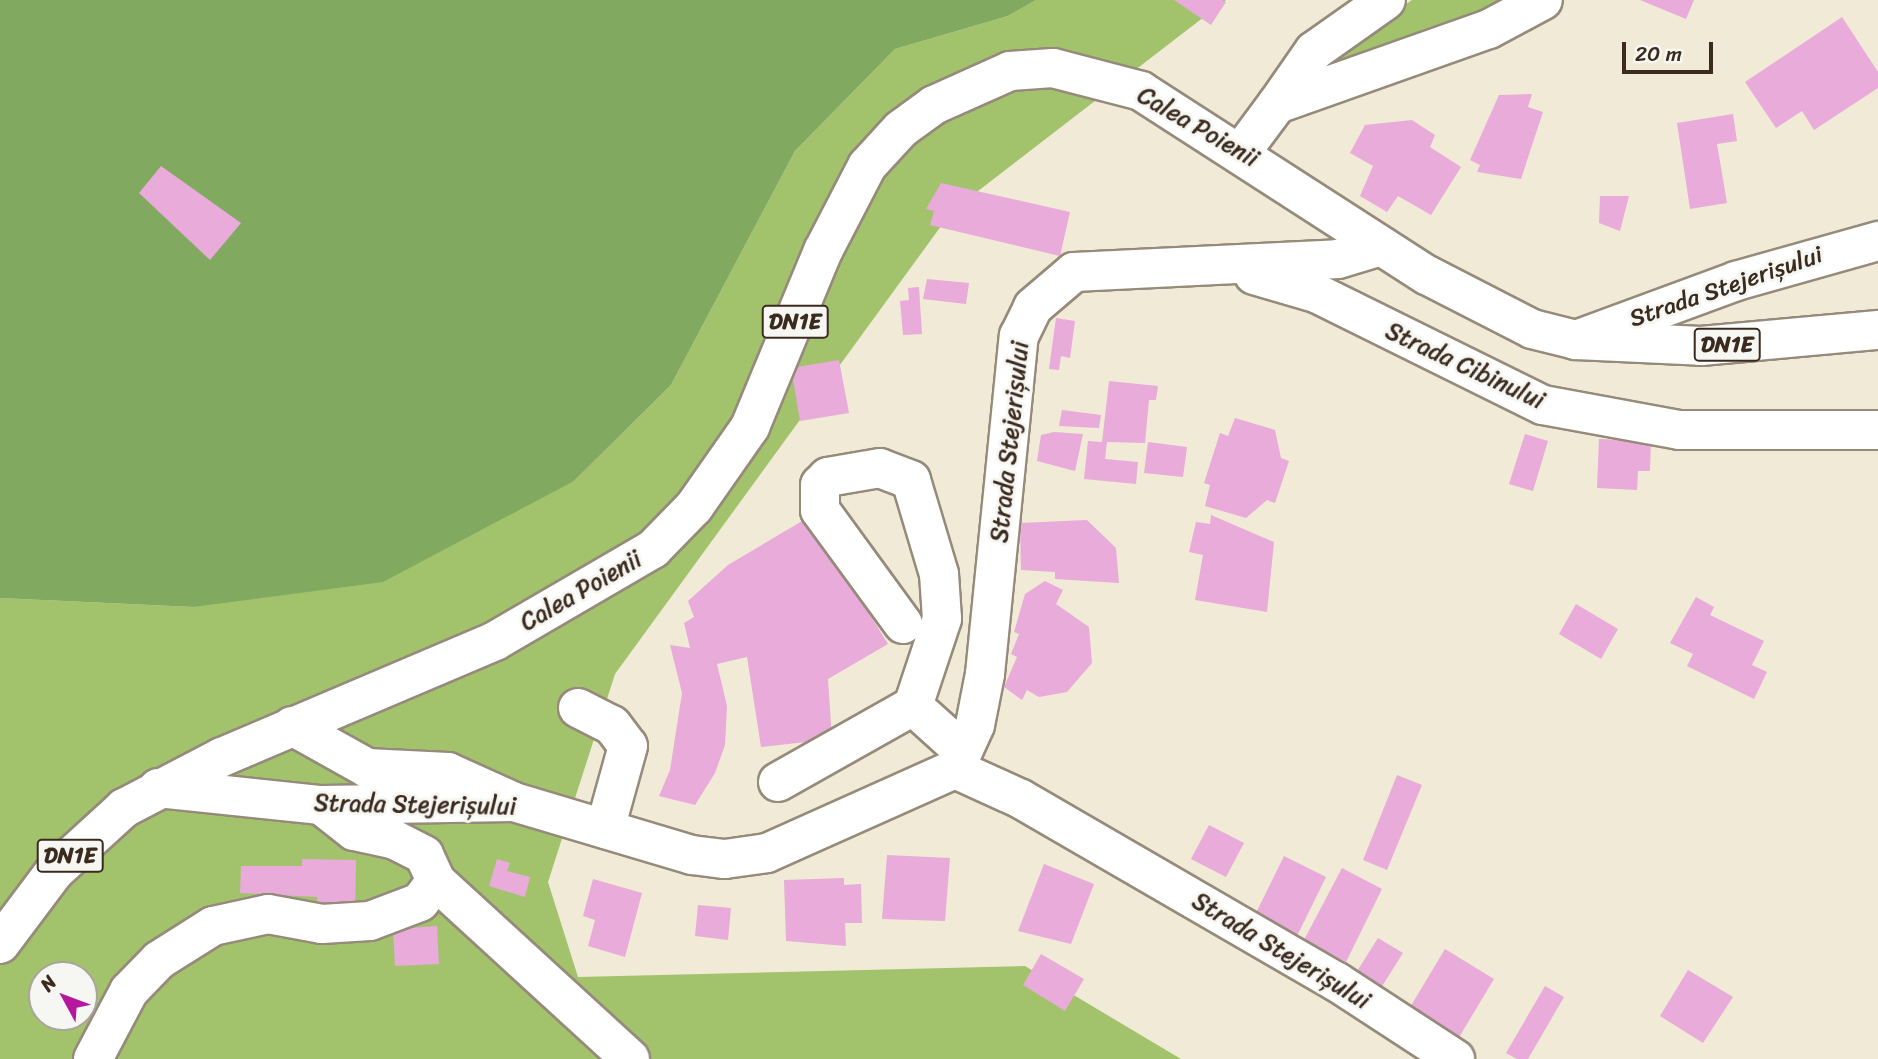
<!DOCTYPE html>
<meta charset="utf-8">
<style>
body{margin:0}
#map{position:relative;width:1878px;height:1059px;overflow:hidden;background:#f0ead6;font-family:Sriracha,sans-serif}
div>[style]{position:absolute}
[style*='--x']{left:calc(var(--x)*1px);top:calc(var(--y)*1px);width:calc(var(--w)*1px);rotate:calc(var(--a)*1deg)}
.green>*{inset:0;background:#a2c36c}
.forest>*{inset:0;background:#81a960}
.building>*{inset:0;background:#e8abda}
.roads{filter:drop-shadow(2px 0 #968a7a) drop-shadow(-2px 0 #968a7a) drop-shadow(0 2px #968a7a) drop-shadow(0 -2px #968a7a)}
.minor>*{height:38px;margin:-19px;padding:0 19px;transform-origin:19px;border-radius:19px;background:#fff}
.major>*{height:38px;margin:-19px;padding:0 19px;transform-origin:19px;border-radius:19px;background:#fff}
span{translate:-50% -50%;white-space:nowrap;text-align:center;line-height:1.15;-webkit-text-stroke:6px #f6f6f2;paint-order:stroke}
.shield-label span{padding:2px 5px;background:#f6f6f2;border:2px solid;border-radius:5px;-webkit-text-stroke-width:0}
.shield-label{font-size:23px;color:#3b2a1e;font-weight:700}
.street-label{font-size:24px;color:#3b2a1e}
.north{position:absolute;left:28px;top:961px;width:70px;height:70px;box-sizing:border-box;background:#f6f6f2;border:2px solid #aba49d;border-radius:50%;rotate:311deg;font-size:19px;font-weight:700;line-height:28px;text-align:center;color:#3b2a1e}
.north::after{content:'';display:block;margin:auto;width:24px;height:32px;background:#b5179e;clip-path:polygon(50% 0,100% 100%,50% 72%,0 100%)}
.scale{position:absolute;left:1622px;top:42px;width:91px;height:32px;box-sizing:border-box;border:4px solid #3b2a1e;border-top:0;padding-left:9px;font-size:21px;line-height:24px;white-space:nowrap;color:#3b2a1e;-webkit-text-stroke:5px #f6f6f2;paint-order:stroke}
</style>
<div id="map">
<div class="green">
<i style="clip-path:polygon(evenodd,1036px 0,1226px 0,952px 211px,615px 674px,548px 882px,578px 977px,1025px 966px,1181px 1059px,0 1059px,0 598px,193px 607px,574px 481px,671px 385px,795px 151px,895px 49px,1008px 16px,1036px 0,42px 975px,84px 975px,84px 1017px,42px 1017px,42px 975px)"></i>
<i style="clip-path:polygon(1412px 0,1512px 0,1451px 26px,1314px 69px)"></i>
</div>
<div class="forest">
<i style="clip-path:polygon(0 0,1036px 0,1008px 16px,895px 49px,795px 151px,671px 385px,574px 481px,383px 582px,193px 607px,0 598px)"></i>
</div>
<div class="building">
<i style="clip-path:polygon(1174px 0,1222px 0,1226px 2px,1211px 25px)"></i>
<i style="clip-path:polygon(1640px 0,1694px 0,1686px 19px)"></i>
<i style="clip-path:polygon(1842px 17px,1878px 72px,1878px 88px,1814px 130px,1802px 111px,1776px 128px,1745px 82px)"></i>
<i style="clip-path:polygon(1532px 94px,1528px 107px,1543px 112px,1521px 179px,1477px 172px,1480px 165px,1470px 160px,1499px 95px)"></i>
<i style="clip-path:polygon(1733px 114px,1737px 141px,1717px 144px,1727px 203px,1690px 209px,1677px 123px)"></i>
<i style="clip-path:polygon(1412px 120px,1435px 135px,1430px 147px,1461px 167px,1431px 215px,1398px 196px,1387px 212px,1360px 196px,1373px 166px,1350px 153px,1365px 125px)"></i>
<i style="clip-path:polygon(161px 166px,241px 223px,210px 260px,139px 193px)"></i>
<i style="clip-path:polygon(941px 183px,1070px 212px,1060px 256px,930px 225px,934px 211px,926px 209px)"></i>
<i style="clip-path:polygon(1600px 196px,1629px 196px,1620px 231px,1599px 223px)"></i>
<i style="clip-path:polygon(927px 279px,969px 283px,966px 304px,923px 299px)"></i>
<i style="clip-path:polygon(919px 287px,922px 334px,903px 335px,900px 301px,909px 300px,908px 288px)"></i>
<i style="clip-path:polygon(1056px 318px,1075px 321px,1070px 358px,1061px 356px,1059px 370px,1049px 369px)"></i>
<i style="clip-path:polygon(839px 360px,849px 413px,800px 421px,791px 368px)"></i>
<i style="clip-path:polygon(1109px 381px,1158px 386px,1156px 400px,1149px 400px,1145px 443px,1107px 442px,1105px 459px,1138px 462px,1136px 484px,1084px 479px,1088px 441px,1102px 442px)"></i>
<i style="clip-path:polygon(1062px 410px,1101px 415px,1099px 428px,1059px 426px)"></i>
<i style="clip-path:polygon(1235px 418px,1275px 430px,1281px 458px,1289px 461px,1275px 503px,1267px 500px,1246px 518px,1205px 506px,1210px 485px,1204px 483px,1220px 433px,1228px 436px)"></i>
<i style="clip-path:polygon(1054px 432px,1083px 434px,1075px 471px,1037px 461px,1041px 435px)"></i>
<i style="clip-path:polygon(1525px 434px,1548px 441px,1533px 491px,1509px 484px)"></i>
<i style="clip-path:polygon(1599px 439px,1651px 441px,1650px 471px,1638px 471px,1637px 490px,1597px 488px)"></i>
<i style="clip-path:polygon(1148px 442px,1187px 447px,1183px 477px,1144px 473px)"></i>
<i style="clip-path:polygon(1211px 515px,1274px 542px,1267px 612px,1195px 600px,1203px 555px,1189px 552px,1196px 522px,1210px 524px)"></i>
<i style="clip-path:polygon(809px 517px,888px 644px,828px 679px,832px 739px,761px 747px,747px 657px,717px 664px,727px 706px,725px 745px,715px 773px,695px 805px,659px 796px,670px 770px,682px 693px,670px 645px,690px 648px,684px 623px,694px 617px,688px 601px,728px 565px)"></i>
<i style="clip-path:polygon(1087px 520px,1116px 548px,1119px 583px,1055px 579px,1055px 572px,1021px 570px,1020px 523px)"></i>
<i style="clip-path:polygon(1045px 581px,1063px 590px,1056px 604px,1089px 627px,1092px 663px,1067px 692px,1039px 697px,1027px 690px,1022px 700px,1004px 687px,1017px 657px,1011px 654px,1019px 634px,1014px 632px,1025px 594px)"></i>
<i style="clip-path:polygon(1696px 597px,1714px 607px,1710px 615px,1764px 641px,1752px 665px,1767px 672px,1754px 699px,1687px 666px,1693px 654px,1670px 643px)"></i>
<i style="clip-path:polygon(1576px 604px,1618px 629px,1601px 659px,1559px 634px)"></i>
<i style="clip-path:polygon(1397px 775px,1422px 785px,1387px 870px,1363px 860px)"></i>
<i style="clip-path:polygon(1209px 825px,1244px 843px,1226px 877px,1191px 859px)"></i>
<i style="clip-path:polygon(887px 855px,950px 858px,945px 921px,882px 919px)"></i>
<i style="clip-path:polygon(1284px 856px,1326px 877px,1296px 938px,1254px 917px)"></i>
<i style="clip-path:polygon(302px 859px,356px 860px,355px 913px,317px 913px,317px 897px,240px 893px,241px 866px,302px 866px)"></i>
<i style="clip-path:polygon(497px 859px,510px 863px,507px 871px,530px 877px,525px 897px,489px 886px)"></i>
<i style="clip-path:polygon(1044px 864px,1094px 884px,1071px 944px,1018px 931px)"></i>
<i style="clip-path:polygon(1342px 868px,1382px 889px,1346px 962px,1304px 940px)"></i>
<i style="clip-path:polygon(844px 878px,844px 885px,861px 884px,862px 923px,845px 923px,846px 946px,786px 941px,784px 880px)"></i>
<i style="clip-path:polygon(593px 879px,642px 893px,625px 957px,588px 946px,595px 920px,583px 916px)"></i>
<i style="clip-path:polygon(698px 905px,731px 908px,728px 940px,695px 936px)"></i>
<i style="clip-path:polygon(437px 926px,439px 964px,395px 966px,393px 929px)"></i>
<i style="clip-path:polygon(1378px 938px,1403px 953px,1379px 991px,1354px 976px)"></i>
<i style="clip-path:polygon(1445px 949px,1494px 979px,1458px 1039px,1409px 1009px)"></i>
<i style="clip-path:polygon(1041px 954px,1084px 979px,1065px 1011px,1023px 985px)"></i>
<i style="clip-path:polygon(1688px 970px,1733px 997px,1703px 1043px,1660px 1016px)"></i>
<i style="clip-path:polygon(1545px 986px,1564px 997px,1528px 1059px,1517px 1059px,1506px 1053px)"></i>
</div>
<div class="roads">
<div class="minor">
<i style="--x:1277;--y:104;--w:65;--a:-55.1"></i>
<i style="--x:1314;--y:51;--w:88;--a:-35.3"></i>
<i style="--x:1242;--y:151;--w:59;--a:-53.3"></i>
<i style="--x:1277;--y:104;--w:225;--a:-19.5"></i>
<i style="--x:1489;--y:29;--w:61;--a:-28.2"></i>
<i style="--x:1254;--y:275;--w:65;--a:16.2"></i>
<i style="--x:1316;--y:293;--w:253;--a:26.3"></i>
<i style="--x:1543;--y:405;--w:138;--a:10.4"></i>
<i style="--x:1679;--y:430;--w:199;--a:0"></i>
<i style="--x:1576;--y:340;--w:171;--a:-20.2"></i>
<i style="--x:1736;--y:281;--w:148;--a:-15.7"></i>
<i style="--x:913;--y:706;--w:67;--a:42"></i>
<i style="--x:578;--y:708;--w:38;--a:27"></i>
<i style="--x:612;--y:725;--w:26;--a:53"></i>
<i style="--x:628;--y:746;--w:86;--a:105.5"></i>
<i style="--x:292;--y:726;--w:86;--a:29.2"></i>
<i style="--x:367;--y:768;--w:81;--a:2.8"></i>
<i style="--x:448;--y:772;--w:70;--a:24.4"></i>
<i style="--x:955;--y:769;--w:48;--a:-65.6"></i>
<i style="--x:975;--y:725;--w:52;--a:-78.9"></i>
<i style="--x:985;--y:674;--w:340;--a:-84.3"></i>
<i style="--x:1019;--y:336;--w:32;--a:-64"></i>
<i style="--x:1033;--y:307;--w:54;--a:-40.5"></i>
<i style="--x:1074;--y:272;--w:264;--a:-2.8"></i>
<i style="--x:1338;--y:259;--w:45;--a:-16.8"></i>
<i style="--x:778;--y:782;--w:155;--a:-29.4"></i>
<i style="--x:913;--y:706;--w:92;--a:-71.6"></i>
<i style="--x:942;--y:619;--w:45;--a:-93.8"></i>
<i style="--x:939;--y:574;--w:98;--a:-106.6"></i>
<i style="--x:911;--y:480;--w:33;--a:-159"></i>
<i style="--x:880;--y:468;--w:53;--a:170.2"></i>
<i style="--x:828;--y:477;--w:11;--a:135"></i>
<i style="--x:820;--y:485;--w:25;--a:90"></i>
<i style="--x:820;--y:510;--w:141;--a:53.9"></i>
<i style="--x:158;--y:788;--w:164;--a:6"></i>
<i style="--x:321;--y:805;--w:193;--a:-0.9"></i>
<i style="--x:514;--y:802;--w:186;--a:16.6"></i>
<i style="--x:692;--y:855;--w:33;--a:7"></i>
<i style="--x:725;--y:859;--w:42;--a:-8.1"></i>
<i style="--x:767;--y:853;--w:206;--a:-24.1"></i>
<i style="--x:955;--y:769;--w:72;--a:24.4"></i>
<i style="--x:1021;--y:799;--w:365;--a:30.1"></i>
<i style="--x:1337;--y:982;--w:141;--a:33.1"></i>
<i style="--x:321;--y:805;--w:42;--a:38.2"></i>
<i style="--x:354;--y:831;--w:40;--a:12"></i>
<i style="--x:393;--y:839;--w:35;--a:27"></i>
<i style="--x:424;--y:855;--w:29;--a:65"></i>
<i style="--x:436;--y:881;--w:263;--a:42.5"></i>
<i style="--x:93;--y:1059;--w:77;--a:-62.1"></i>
<i style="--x:129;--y:991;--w:43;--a:-45.9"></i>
<i style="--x:159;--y:960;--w:64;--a:-32.2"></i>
<i style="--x:213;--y:926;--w:56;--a:-12.3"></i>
<i style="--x:268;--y:914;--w:55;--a:10.5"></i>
<i style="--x:322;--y:924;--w:48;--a:-3.6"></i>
<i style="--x:370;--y:921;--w:53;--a:-20.8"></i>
<i style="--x:420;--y:902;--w:26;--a:-53"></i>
</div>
<div class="major">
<i style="--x:0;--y:944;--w:90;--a:-53.1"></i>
<i style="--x:54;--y:872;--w:95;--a:-42.4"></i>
<i style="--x:124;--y:808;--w:110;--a:-27.5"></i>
<i style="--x:222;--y:757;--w:297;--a:-23"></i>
<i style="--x:495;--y:641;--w:183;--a:-30.2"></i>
<i style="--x:653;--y:549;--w:59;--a:-45.7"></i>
<i style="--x:694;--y:507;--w:98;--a:-55"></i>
<i style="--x:750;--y:427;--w:191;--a:-67.5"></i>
<i style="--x:823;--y:251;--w:96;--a:-62.6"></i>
<i style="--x:867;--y:166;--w:50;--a:-47.4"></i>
<i style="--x:901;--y:129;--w:41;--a:-36"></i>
<i style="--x:934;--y:105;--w:83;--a:-24.1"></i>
<i style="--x:1010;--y:71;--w:43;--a:-4"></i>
<i style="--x:1053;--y:68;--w:91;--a:14.6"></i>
<i style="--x:1141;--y:91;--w:340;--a:32.8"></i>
<i style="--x:1427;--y:275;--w:118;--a:27.2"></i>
<i style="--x:1532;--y:329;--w:45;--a:14"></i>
<i style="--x:1576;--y:340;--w:125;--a:2.7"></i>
<i style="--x:1701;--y:346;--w:178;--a:-5.2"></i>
</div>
</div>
<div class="shield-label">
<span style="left:795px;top:322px">DN1E</span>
<span style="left:1727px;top:345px">DN1E</span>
<span style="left:70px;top:856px">DN1E</span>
</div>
<div class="street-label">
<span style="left:1198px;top:127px;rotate:30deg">Calea Poienii</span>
<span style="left:1726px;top:287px;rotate:-19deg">Strada Stejerișului</span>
<span style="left:1465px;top:366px;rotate:25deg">Strada Cibinului</span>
<span style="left:1010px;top:442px;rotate:-84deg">Strada Stejerișului</span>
<span style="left:581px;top:591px;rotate:-30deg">Calea Poienii</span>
<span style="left:415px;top:805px;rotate:1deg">Strada Stejerișului</span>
<span style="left:1281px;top:951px;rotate:31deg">Strada Stejerișului</span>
</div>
<div class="north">N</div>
<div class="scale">20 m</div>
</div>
